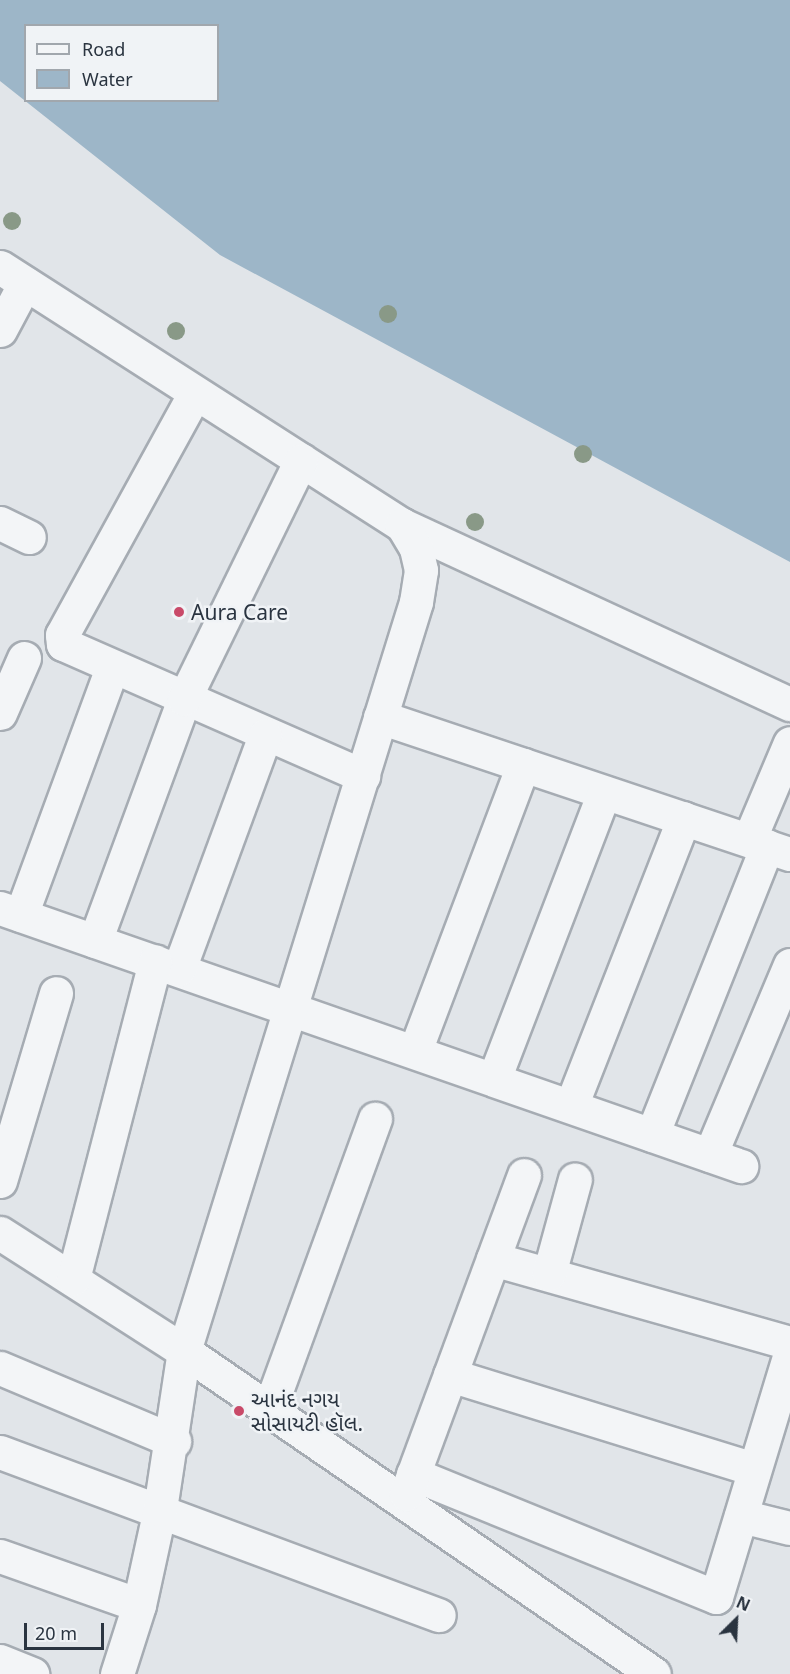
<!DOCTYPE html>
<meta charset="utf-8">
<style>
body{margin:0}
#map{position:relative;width:790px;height:1674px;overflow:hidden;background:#e1e5e9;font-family:"Noto Sans","Noto Sans Gujarati",sans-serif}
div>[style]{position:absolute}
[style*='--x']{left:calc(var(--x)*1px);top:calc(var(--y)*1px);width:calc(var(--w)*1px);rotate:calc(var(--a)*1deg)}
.water>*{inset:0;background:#9db6c8}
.roads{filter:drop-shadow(2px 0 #a6acb3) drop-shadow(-2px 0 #a6acb3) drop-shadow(0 2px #a6acb3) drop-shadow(0 -2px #a6acb3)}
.minor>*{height:33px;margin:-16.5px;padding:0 16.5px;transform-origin:16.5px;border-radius:16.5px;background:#f3f5f7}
.trees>*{width:18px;height:18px;margin:-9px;border-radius:50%;background:#899987}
.dots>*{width:16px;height:16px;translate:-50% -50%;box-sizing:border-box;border:3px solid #f0f3f6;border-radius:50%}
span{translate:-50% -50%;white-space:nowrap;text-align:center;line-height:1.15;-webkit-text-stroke:5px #f0f3f6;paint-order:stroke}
.poi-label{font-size:21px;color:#2a3440}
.left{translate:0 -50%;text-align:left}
.legend{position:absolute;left:24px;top:24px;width:195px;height:78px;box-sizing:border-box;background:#f0f3f6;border:2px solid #a1a7ad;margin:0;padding:8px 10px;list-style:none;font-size:18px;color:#2a3440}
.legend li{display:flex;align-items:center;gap:12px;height:30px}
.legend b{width:30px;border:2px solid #a1a7ad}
.north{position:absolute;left:706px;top:1590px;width:60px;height:60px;-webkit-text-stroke:4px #f0f3f6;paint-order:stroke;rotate:24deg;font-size:16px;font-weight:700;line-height:24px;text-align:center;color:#2a3440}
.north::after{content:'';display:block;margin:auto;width:21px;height:27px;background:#2a3440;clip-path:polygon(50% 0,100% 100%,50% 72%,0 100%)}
.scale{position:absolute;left:24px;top:1623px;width:80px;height:27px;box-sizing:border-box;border:3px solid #2a3440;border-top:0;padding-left:8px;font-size:18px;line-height:21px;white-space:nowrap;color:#2a3440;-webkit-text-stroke:4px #f0f3f6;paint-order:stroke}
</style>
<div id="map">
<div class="water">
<i style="clip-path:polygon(evenodd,0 0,790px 0,790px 562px,220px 255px,0 81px,0 0,26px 26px,218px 26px,218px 100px,26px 100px,26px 26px)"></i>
</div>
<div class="roads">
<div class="minor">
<i style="--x:0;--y:267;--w:478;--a:32.7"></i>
<i style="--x:402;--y:525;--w:427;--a:24.8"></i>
<i style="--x:0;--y:330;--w:53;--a:-62"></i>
<i style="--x:195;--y:393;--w:276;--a:118.8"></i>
<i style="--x:62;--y:635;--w:9;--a:84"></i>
<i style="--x:63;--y:644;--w:328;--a:23.7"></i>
<i style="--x:0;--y:523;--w:32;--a:26"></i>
<i style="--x:0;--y:713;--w:60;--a:-66.4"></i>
<i style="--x:380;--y:717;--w:432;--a:18.5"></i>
<i style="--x:749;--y:840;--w:105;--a:-67.1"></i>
<i style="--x:0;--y:908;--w:785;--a:19.2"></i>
<i style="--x:21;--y:915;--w:263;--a:-69.8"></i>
<i style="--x:95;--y:941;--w:258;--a:-69.8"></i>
<i style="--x:184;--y:699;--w:266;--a:-63.9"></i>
<i style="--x:179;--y:969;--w:249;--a:-69.8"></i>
<i style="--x:415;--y:1051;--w:306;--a:-69.3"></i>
<i style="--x:494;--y:1079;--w:307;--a:-69"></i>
<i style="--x:571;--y:1106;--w:309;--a:-68.6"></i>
<i style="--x:652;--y:1135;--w:311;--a:-68.3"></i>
<i style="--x:710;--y:1155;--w:206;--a:-67.2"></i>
<i style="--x:0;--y:1181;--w:196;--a:-73.4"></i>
<i style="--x:0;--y:1233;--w:219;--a:32.7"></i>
<i style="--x:184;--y:1351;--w:570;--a:34.5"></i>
<i style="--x:493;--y:1259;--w:309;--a:15.8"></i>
<i style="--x:549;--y:1274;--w:98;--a:-74.7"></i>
<i style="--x:73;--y:1279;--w:328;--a:-75.5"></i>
<i style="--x:0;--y:1368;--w:189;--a:22.8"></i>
<i style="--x:450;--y:1375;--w:318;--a:17.2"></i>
<i style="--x:269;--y:1410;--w:310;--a:-70"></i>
<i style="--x:0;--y:1452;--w:468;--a:20.4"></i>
<i style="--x:413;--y:1474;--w:327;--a:22.1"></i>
<i style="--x:716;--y:1597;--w:255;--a:-73.1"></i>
<i style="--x:406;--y:1494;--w:340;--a:-69.7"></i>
<i style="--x:741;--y:1516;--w:50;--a:13.8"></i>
<i style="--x:0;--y:1556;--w:147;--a:19.4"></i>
<i style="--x:0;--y:1661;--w:35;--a:22"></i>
<i style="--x:117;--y:1674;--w:72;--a:-72.3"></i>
<i style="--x:139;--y:1605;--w:98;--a:-77.7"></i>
<i style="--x:160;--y:1509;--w:160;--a:-81.4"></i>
<i style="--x:184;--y:1351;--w:784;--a:-72.79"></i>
<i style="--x:416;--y:602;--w:32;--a:-81"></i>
<i style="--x:421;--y:570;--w:23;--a:-103"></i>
<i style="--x:416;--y:548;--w:27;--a:-121"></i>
</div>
</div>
<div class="trees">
<i style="left:12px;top:221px"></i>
<i style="left:388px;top:314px"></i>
<i style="left:176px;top:331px"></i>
<i style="left:583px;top:454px"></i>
<i style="left:475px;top:522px"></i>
</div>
<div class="dots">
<i style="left:179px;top:612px;background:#c94a69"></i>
<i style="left:239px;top:1411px;background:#c94a69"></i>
</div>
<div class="poi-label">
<span class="left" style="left:191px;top:612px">Aura Care</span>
<span class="left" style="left:251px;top:1411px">આનંદ નગય<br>સોસાયટી હૉલ.</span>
</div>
<ul class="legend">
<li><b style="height:8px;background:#f3f5f7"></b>Road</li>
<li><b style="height:16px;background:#9db6c8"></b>Water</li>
</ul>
<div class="north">N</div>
<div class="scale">20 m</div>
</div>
